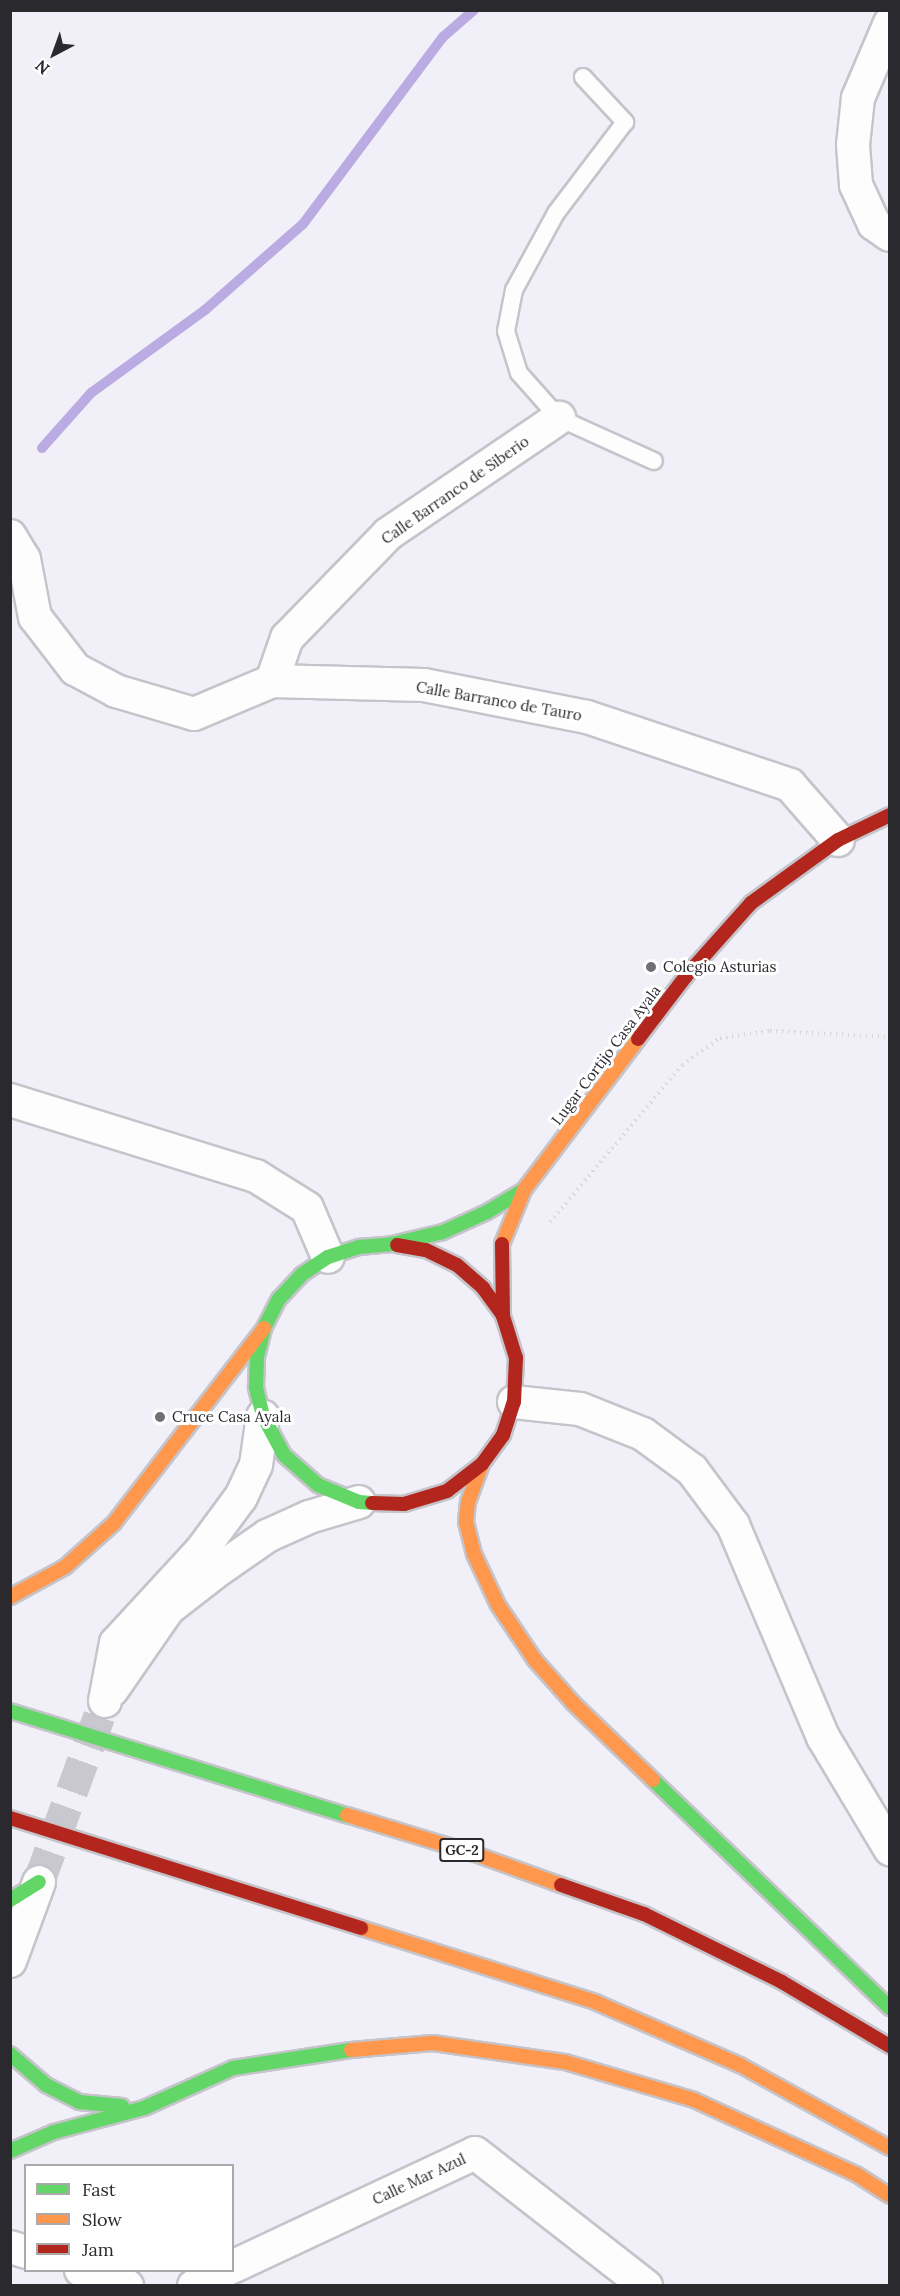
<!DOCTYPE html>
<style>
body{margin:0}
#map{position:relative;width:900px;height:2296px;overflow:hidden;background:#f1f0f8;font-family:Lora,serif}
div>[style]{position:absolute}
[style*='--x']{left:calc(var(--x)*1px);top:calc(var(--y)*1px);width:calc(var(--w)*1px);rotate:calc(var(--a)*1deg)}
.stream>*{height:10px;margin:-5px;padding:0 5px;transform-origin:5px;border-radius:5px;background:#baace3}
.street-tunnel>*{height:32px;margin-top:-16px;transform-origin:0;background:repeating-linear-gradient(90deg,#c9c8d0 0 32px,transparent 0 48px)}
.path>*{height:4px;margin-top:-2px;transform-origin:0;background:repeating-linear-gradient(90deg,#d8d7da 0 1.5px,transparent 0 6px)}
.roads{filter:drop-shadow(2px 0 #c5c4ca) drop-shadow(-2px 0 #c5c4ca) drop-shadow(0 2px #c5c4ca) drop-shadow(0 -2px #c5c4ca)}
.lane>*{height:16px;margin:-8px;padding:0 8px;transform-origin:8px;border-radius:8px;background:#fdfdfe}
.street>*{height:32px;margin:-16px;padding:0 16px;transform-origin:16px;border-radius:16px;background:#fdfdfe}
.fast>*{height:14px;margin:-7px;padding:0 7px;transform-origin:7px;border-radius:7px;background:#63d668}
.slow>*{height:14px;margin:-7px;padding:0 7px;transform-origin:7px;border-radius:7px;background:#ff974d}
.jam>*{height:14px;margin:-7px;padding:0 7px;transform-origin:7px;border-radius:7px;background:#b3261e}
.dots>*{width:16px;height:16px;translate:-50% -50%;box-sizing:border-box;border:3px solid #fff;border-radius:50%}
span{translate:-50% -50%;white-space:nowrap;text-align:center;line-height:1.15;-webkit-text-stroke:6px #fff;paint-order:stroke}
.shield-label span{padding:2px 4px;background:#fff;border:2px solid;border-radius:4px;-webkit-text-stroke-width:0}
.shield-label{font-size:14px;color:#2a292e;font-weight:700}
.street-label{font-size:15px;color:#2a292e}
.poi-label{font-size:15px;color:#2a292e}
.left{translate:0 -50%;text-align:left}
.frame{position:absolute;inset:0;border:12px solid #2a292e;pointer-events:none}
.legend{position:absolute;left:24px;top:2164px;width:210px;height:108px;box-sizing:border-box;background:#fff;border:2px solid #aaa9ab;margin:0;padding:8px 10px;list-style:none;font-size:18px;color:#2a292e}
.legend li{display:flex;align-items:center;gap:12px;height:30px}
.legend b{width:30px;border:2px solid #aaa9ab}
.north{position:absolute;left:24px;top:24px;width:60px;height:60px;-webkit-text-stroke:4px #fff;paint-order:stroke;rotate:221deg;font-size:16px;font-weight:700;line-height:24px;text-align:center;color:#2a292e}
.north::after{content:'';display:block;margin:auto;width:21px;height:27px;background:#2a292e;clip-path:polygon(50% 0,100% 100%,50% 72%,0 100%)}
</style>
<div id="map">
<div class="stream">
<i style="--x:42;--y:448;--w:74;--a:-48.3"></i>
<i style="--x:91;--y:393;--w:141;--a:-36.1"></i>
<i style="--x:205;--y:310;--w:130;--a:-41.3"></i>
<i style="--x:303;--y:224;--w:234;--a:-53.2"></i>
<i style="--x:443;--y:37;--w:41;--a:-41.1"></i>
</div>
<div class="street-tunnel">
<i style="--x:39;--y:1882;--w:193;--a:-70"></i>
</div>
<div class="path">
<i style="--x:550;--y:1222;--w:205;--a:-49.9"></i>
<i style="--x:682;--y:1065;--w:47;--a:-35.4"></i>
<i style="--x:720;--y:1038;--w:50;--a:-8"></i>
<i style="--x:770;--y:1031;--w:120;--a:2.9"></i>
</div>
<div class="roads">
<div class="lane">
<i style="--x:583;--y:77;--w:62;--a:47"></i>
<i style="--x:625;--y:122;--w:114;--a:127.2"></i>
<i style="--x:556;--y:213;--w:88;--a:118.6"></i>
<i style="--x:514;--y:290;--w:42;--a:101"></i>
<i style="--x:506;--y:331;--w:44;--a:72.8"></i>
<i style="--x:519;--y:373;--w:60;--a:48.4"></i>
<i style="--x:559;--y:418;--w:104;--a:24.4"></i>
</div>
<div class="street">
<i style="--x:890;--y:23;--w:82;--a:113.1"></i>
<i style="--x:858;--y:98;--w:47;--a:96.1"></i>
<i style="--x:853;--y:145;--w:40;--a:85.7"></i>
<i style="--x:856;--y:185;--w:43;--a:65.2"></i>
<i style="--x:874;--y:224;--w:19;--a:35"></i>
<i style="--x:10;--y:536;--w:27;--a:59"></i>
<i style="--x:24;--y:559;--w:59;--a:79.3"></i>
<i style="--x:35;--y:617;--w:66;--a:52.4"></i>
<i style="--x:75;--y:669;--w:47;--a:28.2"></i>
<i style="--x:116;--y:691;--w:81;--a:16.4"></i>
<i style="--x:194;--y:714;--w:85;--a:-22.9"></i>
<i style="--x:272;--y:681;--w:152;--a:1.5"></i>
<i style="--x:424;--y:685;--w:166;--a:11.1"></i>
<i style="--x:587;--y:717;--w:214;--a:18.5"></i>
<i style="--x:790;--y:785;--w:73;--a:48.9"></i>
<i style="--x:272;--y:681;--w:46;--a:-70.8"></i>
<i style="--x:287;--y:638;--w:145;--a:-45.8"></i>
<i style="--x:388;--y:534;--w:207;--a:-34.2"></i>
<i style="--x:10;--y:1100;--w:257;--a:17.2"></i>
<i style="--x:256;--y:1176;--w:60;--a:32.1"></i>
<i style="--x:307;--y:1208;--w:53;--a:66.8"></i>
<i style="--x:514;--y:1402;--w:66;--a:6.1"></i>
<i style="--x:580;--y:1409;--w:68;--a:21.6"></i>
<i style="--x:643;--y:1434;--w:61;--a:36.3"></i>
<i style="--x:692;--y:1470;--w:69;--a:53.3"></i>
<i style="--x:733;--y:1525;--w:230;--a:67"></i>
<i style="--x:823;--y:1737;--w:131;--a:59.1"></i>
<i style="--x:112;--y:1690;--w:98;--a:-55.3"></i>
<i style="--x:168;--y:1609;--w:58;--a:-38"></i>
<i style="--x:214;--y:1573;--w:65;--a:-34.9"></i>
<i style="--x:267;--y:1536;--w:46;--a:-24.3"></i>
<i style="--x:309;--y:1517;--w:52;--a:-16.7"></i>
<i style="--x:105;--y:1701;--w:59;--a:-79.3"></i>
<i style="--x:116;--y:1643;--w:125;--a:-47.3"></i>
<i style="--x:201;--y:1551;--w:67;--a:-53.5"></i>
<i style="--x:241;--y:1497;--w:35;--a:-65"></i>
<i style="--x:256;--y:1465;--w:49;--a:-81.9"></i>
<i style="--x:10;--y:1961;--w:84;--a:-69.8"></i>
<i style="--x:10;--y:2247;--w:17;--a:17"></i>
<i style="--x:232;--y:2267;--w:268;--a:-25.1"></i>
<i style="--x:475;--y:2153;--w:217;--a:37.9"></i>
<i style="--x:81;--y:2270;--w:49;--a:19.2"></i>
<i style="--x:194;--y:2286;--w:36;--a:-27"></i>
</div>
<div class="fast">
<i style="--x:372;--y:1503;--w:13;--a:-176"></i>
<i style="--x:359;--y:1502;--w:44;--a:-157.5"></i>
<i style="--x:318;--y:1485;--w:45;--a:-138.6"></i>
<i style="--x:284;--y:1455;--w:44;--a:-118.3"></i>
<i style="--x:263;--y:1416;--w:30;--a:-104"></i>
<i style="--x:256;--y:1387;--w:30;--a:-88"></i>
<i style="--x:257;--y:1357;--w:30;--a:-76"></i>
<i style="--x:264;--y:1328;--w:33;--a:-63"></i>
<i style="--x:279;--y:1299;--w:33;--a:-47"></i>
<i style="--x:301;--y:1275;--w:32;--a:-34"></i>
<i style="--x:328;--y:1257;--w:33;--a:-18"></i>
<i style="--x:359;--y:1247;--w:33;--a:-5"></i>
<i style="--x:392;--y:1244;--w:52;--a:-13.2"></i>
<i style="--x:443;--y:1232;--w:48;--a:-24.4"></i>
<i style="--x:487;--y:1212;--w:43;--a:-30.7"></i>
<i style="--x:10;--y:1711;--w:353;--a:17.2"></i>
<i style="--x:653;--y:1780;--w:329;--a:43.9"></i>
<i style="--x:10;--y:1900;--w:34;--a:-32"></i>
<i style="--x:10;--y:2054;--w:48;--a:40.7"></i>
<i style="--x:46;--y:2085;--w:37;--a:27"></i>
<i style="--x:79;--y:2102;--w:43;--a:5.3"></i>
<i style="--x:10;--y:2151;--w:48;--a:-23.4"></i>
<i style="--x:54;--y:2132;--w:93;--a:-14.9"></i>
<i style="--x:144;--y:2108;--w:98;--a:-24.2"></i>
<i style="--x:233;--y:2068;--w:119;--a:-8.7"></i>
</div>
<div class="slow">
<i style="--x:502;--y:1244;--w:58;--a:-67.8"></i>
<i style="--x:524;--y:1190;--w:189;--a:-52.9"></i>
<i style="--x:482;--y:1464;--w:40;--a:110.2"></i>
<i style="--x:468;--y:1502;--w:20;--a:96"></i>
<i style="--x:466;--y:1522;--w:33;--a:76"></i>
<i style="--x:474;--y:1554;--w:56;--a:64.8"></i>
<i style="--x:498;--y:1605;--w:66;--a:56.1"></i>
<i style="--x:535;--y:1660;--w:57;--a:48.5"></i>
<i style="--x:573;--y:1703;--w:111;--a:43.9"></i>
<i style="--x:10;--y:1597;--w:63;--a:-28.6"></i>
<i style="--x:65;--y:1567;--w:66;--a:-41.9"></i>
<i style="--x:114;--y:1523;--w:246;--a:-52.4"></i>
<i style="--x:347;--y:1815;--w:134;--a:16.9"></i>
<i style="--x:475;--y:1854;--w:91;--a:19.8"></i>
<i style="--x:361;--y:1928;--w:245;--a:17.5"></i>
<i style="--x:595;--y:2002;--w:158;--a:23.5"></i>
<i style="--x:740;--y:2065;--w:171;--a:29"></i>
<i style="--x:351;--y:2050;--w:82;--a:-4.9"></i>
<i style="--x:433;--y:2043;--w:133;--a:8.2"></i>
<i style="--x:565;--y:2062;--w:134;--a:16.4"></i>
<i style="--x:694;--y:2100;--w:178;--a:24.6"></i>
<i style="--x:856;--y:2174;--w:40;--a:32.9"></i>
</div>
<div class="jam">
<i style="--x:638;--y:1039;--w:79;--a:-52.7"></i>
<i style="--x:686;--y:976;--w:98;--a:-48.3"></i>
<i style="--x:751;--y:903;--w:107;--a:-35.9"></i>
<i style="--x:838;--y:840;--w:58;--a:-25.7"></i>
<i style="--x:397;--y:1245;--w:29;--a:10"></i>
<i style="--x:426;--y:1250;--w:34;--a:26"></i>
<i style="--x:457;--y:1265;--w:35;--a:41"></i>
<i style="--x:483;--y:1288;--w:34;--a:54"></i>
<i style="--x:372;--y:1503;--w:32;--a:2"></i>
<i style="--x:404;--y:1504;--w:45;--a:-16.8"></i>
<i style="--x:447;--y:1491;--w:44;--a:-37.6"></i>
<i style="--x:482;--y:1464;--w:36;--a:-54"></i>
<i style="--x:503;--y:1435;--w:35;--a:-72"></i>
<i style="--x:514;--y:1402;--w:44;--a:-87.4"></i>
<i style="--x:516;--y:1358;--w:44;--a:-107.2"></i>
<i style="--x:503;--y:1316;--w:72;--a:-90.8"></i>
<i style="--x:10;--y:1818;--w:368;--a:17.4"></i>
<i style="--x:561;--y:1885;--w:88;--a:19.3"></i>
<i style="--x:644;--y:1914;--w:154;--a:26.2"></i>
<i style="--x:782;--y:1982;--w:126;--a:30.7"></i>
</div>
</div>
<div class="dots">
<i style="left:651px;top:967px;background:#706f75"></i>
<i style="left:160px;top:1417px;background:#706f75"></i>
</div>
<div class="shield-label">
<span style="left:462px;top:1850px">GC-2</span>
</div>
<div class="street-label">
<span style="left:455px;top:490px;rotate:-35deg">Calle Barranco de Siberio</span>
<span style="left:499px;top:701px;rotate:10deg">Calle Barranco de Tauro</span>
<span style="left:606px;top:1055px;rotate:-53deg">Lugar Cortijo Casa Ayala</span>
<span style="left:419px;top:2179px;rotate:-25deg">Calle Mar Azul</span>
</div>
<div class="poi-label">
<span class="left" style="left:663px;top:967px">Colegio Asturias</span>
<span class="left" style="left:172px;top:1417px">Cruce Casa Ayala</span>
</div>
<div class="frame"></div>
<ul class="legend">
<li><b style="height:8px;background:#63d668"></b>Fast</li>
<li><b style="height:8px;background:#ff974d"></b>Slow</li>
<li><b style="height:8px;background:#b3261e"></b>Jam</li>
</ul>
<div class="north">N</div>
</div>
